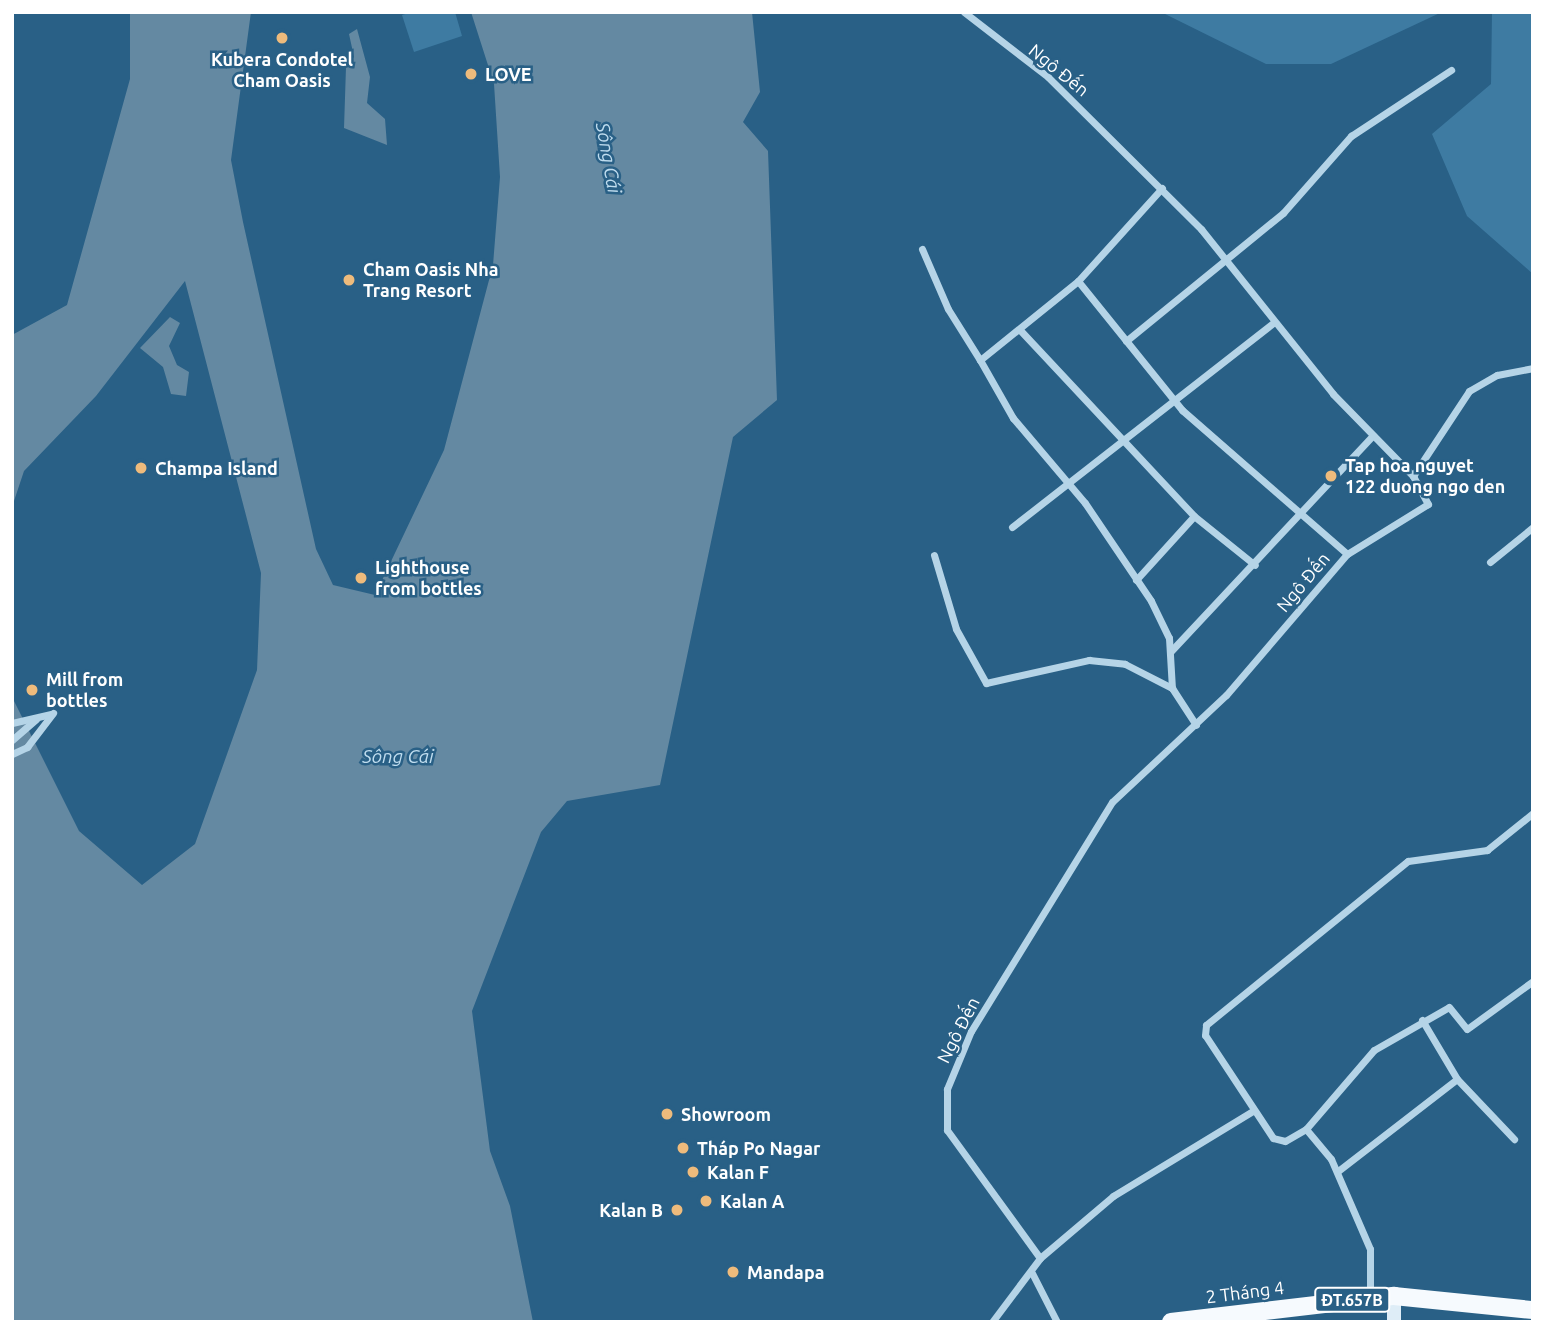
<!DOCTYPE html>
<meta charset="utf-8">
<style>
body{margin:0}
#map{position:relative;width:1545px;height:1334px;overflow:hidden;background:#296086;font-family:Ubuntu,sans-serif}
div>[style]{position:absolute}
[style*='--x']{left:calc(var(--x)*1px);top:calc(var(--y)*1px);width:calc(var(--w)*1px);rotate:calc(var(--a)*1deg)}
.green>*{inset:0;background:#3e7ba2}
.water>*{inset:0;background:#6489a2}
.minor>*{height:7px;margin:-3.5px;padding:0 3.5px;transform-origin:3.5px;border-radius:3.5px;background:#b5d4e7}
.secondary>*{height:14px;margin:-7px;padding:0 7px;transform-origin:7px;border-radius:7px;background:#deedf7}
.primary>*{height:18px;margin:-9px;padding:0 9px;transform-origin:9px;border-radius:9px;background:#f6fafe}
.dots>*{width:19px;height:19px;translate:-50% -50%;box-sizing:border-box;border:4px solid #296086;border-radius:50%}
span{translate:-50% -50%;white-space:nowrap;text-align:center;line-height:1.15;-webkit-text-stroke:5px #296086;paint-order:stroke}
.shield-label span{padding:2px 5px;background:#296086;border:2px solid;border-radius:5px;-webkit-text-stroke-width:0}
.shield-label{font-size:16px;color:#fff;font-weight:700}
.poi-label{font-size:18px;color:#fff;font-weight:700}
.left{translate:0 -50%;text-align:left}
.right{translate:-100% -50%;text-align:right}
.street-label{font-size:18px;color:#fff}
.water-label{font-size:19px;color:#c0ddef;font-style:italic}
.frame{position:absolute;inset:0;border:14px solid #fff;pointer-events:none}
</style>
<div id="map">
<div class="green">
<i style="clip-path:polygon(412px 12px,455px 12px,462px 36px,414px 52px,402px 15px)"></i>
<i style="clip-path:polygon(1161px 12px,1442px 12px,1331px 64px,1266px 64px)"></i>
<i style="clip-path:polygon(1492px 12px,1533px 12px,1533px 274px,1467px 216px,1432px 134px,1491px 84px)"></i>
</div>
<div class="water">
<i style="clip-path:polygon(130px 12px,251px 12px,231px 160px,243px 222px,316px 549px,333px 585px,375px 595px,444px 450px,493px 265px,500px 177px,494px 84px,471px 12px,752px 12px,760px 92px,743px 122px,768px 151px,777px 400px,733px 437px,660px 785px,567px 801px,541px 832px,472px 1011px,490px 1151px,510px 1206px,533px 1322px,12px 1322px,12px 697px,79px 831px,142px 885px,195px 844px,257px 670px,261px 573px,185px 281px,96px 396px,24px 471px,12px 507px,12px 335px,67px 305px,130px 79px)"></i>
<i style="clip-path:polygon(357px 29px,370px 77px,367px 103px,385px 119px,387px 145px,344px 128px,346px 67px,354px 57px,349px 34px)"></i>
<i style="clip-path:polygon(170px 317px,180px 323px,169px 346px,177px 365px,189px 372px,186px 396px,171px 394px,163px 367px,140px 348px)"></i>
</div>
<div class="minor">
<i style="--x:964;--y:12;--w:106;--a:37.7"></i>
<i style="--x:1048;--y:77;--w:216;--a:44.8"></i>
<i style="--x:1201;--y:229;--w:211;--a:51.3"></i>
<i style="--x:1333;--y:394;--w:115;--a:45.7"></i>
<i style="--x:1413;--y:476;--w:32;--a:62"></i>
<i style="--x:1428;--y:504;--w:95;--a:148.3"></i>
<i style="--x:1347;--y:554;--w:186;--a:130.6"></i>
<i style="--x:1226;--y:695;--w:156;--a:136.8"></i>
<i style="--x:1112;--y:802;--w:269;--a:121.6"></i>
<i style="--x:971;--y:1031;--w:63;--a:112.5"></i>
<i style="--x:947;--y:1089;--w:41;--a:90"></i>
<i style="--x:947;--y:1130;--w:158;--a:54"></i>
<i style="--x:1162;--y:188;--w:125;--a:132.1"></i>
<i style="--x:1078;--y:281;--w:126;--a:141.1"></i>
<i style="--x:980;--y:360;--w:67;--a:60.4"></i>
<i style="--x:1013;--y:418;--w:111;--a:49.7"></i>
<i style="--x:1085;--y:503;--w:118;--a:56"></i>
<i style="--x:1151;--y:601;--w:41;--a:64.1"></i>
<i style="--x:1169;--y:638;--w:50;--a:86.6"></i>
<i style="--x:1172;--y:688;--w:44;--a:57"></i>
<i style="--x:922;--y:249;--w:65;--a:66.6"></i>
<i style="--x:948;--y:309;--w:60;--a:57.9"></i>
<i style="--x:1078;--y:281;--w:166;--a:51.1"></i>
<i style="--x:1182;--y:410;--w:219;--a:41.1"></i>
<i style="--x:1020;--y:330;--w:255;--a:46.9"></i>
<i style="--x:1194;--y:516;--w:78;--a:38.8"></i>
<i style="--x:1126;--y:341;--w:203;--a:-39.2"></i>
<i style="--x:1283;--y:213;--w:103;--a:-48.6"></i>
<i style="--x:1351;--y:136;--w:120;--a:-33.4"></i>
<i style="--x:1413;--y:476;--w:102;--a:-56.6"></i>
<i style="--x:1469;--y:391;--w:32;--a:-30"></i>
<i style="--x:1497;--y:375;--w:37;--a:-11"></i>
<i style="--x:1012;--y:527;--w:333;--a:-38"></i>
<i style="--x:934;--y:555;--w:77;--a:73.4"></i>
<i style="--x:956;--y:629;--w:62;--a:60.9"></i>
<i style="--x:986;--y:683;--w:106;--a:-12.6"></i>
<i style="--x:1089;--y:660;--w:36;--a:6"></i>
<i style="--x:1125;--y:664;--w:53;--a:27.1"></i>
<i style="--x:1490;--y:562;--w:55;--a:-39.1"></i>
<i style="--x:1136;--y:580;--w:86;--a:-47.8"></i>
<i style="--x:1171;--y:651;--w:293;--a:-46.9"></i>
<i style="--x:12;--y:723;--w:40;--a:-13"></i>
<i style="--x:12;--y:740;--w:32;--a:-41"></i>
<i style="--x:12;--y:754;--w:17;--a:-25"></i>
<i style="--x:27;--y:747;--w:43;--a:-52.6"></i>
<i style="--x:1422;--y:1020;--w:69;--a:59.3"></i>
<i style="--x:1306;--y:1129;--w:104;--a:-49.3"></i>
<i style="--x:1374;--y:1050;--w:86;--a:-29.8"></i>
<i style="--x:1449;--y:1007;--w:28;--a:51"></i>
<i style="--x:1467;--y:1029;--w:82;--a:-36"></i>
<i style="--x:1338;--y:1171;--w:150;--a:-37.7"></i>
<i style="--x:1457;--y:1079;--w:83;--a:46.5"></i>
<i style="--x:1032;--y:1273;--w:55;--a:63"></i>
<i style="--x:1370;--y:1297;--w:48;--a:-90"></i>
<i style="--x:1370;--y:1249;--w:98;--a:-113.4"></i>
<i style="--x:1331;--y:1159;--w:39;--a:-130"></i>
<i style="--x:1306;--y:1129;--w:24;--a:150"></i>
<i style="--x:1285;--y:1141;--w:12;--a:-166"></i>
<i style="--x:1273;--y:1138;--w:123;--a:-123.4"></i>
<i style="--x:1205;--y:1035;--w:10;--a:-84"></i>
<i style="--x:1206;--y:1025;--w:260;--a:-39.1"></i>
<i style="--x:1408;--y:861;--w:80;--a:-7.9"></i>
<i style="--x:1487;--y:850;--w:59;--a:-38.8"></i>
<i style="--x:992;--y:1322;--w:80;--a:-53.1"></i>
<i style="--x:1040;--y:1258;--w:96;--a:-40.3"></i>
<i style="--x:1113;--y:1196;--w:164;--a:-31.3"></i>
</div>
<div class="secondary">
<i style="--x:1394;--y:1322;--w:26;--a:-90"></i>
</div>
<div class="primary">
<i style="--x:1171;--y:1322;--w:225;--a:-6.7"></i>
<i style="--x:1394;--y:1296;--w:140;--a:5.8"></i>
</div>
<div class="dots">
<i style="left:282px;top:38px;background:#eebb7c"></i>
<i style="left:471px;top:74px;background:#eebb7c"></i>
<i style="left:349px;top:280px;background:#eebb7c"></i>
<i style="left:141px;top:468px;background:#eebb7c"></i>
<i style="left:1331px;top:476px;background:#eebb7c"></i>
<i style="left:361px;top:578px;background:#eebb7c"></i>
<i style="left:32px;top:690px;background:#eebb7c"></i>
<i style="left:667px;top:1114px;background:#eebb7c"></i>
<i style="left:683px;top:1148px;background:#eebb7c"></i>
<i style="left:693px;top:1172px;background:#eebb7c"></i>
<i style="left:706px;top:1201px;background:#eebb7c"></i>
<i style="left:677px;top:1210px;background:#eebb7c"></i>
<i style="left:733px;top:1272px;background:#eebb7c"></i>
</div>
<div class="shield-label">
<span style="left:1352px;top:1300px">ĐT.657B</span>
</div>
<div class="poi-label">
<span style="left:282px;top:70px">Kubera Condotel<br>Cham Oasis</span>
<span class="left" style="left:485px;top:74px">LOVE</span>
<span class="left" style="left:363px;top:280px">Cham Oasis Nha<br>Trang Resort</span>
<span class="left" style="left:1345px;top:476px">Tap hoa nguyet<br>122 duong ngo den</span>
<span class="left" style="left:155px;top:468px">Champa Island</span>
<span class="left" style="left:375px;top:578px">Lighthouse<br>from bottles</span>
<span class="left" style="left:46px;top:690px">Mill from<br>bottles</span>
<span class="left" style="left:681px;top:1114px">Showroom</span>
<span class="left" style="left:697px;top:1148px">Tháp Po Nagar</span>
<span class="left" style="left:707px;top:1172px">Kalan F</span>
<span class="left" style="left:720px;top:1201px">Kalan A</span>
<span class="right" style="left:663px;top:1210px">Kalan B</span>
<span class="left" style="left:747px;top:1272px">Mandapa</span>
</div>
<div class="street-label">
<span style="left:1059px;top:70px;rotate:39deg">Ngô Đến</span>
<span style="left:1303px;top:582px;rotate:-50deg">Ngô Đến</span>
<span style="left:958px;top:1030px;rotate:-63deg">Ngô Đến</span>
<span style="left:1245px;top:1292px;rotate:-7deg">2 Tháng 4</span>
</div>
<div class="water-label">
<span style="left:608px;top:158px;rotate:80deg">Sông Cái</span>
<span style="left:398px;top:757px">Sông Cái</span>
</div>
<div class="frame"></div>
</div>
